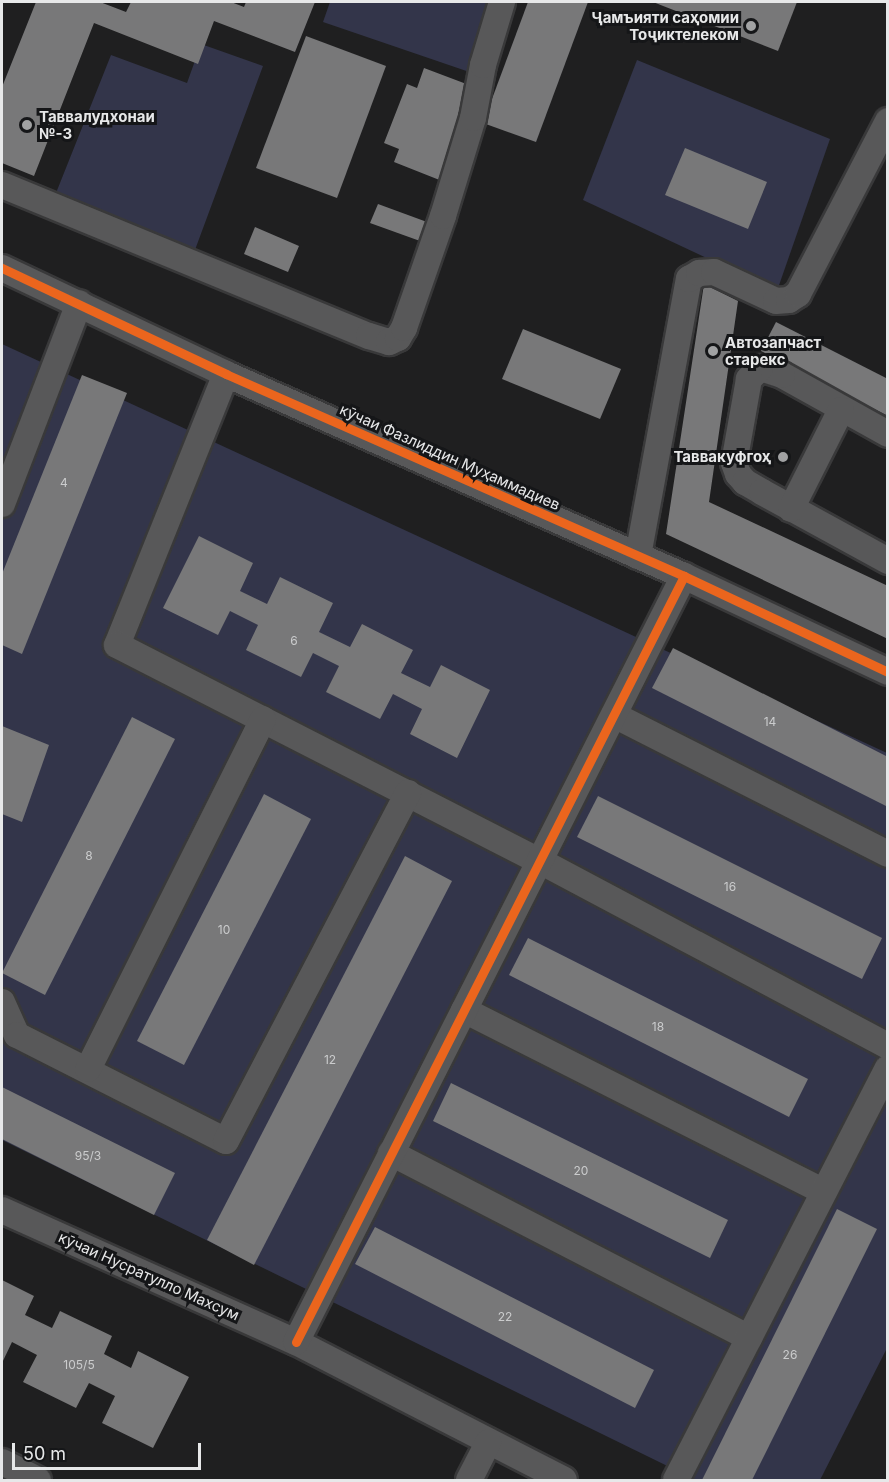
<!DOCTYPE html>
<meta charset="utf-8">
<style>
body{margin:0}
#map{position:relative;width:889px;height:1482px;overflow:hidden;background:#1f1f20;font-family:Inter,sans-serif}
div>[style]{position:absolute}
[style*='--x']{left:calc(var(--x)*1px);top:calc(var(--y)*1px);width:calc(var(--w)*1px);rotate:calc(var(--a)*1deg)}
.green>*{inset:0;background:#33354a}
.building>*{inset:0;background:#787879}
.roads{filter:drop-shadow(2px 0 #39393a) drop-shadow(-2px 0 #39393a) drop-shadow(0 2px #39393a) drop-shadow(0 -2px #39393a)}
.minor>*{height:26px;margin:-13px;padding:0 13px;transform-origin:13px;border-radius:13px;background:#585859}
.cycleway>*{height:9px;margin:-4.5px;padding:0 4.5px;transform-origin:4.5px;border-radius:4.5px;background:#eb651d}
.dots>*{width:16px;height:16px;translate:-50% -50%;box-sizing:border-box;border:3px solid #151618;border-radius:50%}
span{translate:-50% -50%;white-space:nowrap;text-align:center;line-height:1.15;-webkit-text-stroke:6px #151618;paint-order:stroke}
.number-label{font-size:12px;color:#cbcccd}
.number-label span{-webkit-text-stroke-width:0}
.poi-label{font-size:15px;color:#e7e8e9;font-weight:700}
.right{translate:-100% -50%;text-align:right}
.left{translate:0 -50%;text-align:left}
.street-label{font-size:15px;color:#e7e8e9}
.frame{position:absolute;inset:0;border:3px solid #e7e8e9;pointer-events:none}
.scale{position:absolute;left:12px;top:1443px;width:189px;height:27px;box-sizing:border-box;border:3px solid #e7e8e9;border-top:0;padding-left:8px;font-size:18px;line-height:21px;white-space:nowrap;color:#e7e8e9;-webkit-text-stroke:4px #151618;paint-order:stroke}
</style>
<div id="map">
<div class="green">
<i style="clip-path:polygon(330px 2px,510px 2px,484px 77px,323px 22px)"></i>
<i style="clip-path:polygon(201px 44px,263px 66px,192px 258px,54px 198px,111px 55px,187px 83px)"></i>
<i style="clip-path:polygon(637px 60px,830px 139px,777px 291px,583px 200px)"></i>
<i style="clip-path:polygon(2px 344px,887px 753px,887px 1348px,820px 1480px,696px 1480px,2px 1140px)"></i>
</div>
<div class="building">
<i style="clip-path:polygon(36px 2px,100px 2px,126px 12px,131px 2px,231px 2px,244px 7px,246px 2px,315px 2px,295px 52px,214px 21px,198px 64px,94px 23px,34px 176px,2px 163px,2px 87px)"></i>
<i style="clip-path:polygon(528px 2px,588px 2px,536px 142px,483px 123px)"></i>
<i style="clip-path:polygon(653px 2px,797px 2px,778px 51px)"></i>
<i style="clip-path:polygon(306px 36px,386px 66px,337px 198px,256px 168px)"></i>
<i style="clip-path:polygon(424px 68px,477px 88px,442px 181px,394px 162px,399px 149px,384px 143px,407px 84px,417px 88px)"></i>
<i style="clip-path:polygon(685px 148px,767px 182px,748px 229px,665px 195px)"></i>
<i style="clip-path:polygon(378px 204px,427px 222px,420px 241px,370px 223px)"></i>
<i style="clip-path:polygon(255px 227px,299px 246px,288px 272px,244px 254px)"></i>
<i style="clip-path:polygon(704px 284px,738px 301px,709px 502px,888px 586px,888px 639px,666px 534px)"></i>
<i style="clip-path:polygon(776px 322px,888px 379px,888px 416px,761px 351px)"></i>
<i style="clip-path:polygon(523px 329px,621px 369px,600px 419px,502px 379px)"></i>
<i style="clip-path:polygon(82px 375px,127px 393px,22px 654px,2px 645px,2px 574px)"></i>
<i style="clip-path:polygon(199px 536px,253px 563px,240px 591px,267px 604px,280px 577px,333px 603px,319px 632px,350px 647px,362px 624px,413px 650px,401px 673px,430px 687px,441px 665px,490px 690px,457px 758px,410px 734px,422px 709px,393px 694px,380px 719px,326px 692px,339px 666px,313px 653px,301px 677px,246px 650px,258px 625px,230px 611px,218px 635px,163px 608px)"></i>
<i style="clip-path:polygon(673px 648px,888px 757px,888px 807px,652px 688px)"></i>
<i style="clip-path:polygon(132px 717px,175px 739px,45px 995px,2px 973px)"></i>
<i style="clip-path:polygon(2px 726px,49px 745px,22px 822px,2px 814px)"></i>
<i style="clip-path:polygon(264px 794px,311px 819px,184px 1065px,137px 1041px)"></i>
<i style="clip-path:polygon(598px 796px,882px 938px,862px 979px,577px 837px)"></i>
<i style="clip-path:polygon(405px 856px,452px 881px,254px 1265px,207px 1240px)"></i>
<i style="clip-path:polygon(528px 938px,808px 1079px,789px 1117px,509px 975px)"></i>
<i style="clip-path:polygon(451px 1083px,728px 1220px,710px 1258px,433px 1121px)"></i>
<i style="clip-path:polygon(2px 1087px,175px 1173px,154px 1215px,2px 1139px)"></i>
<i style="clip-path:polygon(837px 1209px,877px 1229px,752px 1480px,702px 1480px)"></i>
<i style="clip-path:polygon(375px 1227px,654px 1370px,635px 1408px,355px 1264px)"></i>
<i style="clip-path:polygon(2px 1280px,34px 1296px,25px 1315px,52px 1328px,60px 1311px,112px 1336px,104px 1354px,131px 1368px,138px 1351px,189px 1377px,153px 1448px,102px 1423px,115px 1396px,89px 1383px,76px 1408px,23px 1382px,37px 1355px,12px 1342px,2px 1363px)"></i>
</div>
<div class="roads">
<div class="minor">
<i style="--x:2;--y:185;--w:397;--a:22.4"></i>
<i style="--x:369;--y:336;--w:21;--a:17"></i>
<i style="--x:389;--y:342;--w:10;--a:-24"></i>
<i style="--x:398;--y:338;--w:12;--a:-59"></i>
<i style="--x:404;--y:328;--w:119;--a:-70.8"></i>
<i style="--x:443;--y:216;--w:102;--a:-73"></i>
<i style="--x:473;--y:118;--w:54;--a:-79.3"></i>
<i style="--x:483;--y:65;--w:66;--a:-73.2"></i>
<i style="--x:2;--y:268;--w:248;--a:25.3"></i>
<i style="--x:226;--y:374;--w:501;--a:23.8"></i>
<i style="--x:684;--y:576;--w:225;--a:25.2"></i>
<i style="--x:226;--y:374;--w:292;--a:111.9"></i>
<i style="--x:117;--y:645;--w:475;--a:27.1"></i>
<i style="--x:540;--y:861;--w:394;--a:28"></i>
<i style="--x:888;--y:434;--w:121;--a:-150.9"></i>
<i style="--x:782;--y:375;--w:23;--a:-162"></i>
<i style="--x:760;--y:368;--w:16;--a:135"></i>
<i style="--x:749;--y:379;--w:85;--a:100.1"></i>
<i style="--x:734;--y:463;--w:12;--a:70"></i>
<i style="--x:738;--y:474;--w:11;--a:49"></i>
<i style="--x:745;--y:482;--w:20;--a:30"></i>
<i style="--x:762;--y:492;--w:144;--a:28.7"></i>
<i style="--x:2;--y:504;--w:215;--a:-69"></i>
<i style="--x:791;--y:509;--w:111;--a:-63.2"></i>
<i style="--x:638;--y:556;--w:282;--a:-79.6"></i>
<i style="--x:689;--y:279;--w:12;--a:-31"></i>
<i style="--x:699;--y:273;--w:15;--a:-4"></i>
<i style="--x:714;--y:272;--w:68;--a:25.1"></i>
<i style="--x:776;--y:301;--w:13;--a:-4"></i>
<i style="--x:789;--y:300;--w:11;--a:-34"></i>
<i style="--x:798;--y:294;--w:195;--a:-62.5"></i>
<i style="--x:614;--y:715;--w:307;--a:26.9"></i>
<i style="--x:2;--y:1002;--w:36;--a:66"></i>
<i style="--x:17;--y:1035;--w:234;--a:26.9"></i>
<i style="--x:226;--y:1141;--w:393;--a:-62.4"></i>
<i style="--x:464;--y:1010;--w:403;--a:26.8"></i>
<i style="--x:88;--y:1069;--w:391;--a:-63.4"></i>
<i style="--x:391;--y:1153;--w:403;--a:27.3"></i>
<i style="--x:2;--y:1210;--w:322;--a:24.2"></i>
<i style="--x:296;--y:1342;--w:301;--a:27.2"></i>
<i style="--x:296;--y:1342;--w:859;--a:-63.14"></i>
<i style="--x:2;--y:1462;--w:40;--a:26.6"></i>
<i style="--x:469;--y:1480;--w:42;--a:-62.8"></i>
<i style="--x:676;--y:1480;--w:463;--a:-62.8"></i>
</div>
</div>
<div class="cycleway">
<i style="--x:2;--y:268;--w:248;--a:25.3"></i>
<i style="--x:226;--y:374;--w:501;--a:23.8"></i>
<i style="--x:684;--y:576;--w:225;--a:25.2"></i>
<i style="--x:296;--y:1342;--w:859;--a:-63.14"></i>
</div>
<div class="dots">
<i style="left:751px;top:26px;background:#a1a2a3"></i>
<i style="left:27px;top:125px;background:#a1a2a3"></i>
<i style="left:713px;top:351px;background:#a1a2a3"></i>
<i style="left:783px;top:457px;background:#a1a2a3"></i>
</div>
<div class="number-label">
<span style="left:64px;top:483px">4</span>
<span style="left:294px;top:641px">6</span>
<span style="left:770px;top:722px">14</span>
<span style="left:89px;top:856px">8</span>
<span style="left:730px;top:887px">16</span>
<span style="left:224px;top:930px">10</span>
<span style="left:658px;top:1027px">18</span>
<span style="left:330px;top:1060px">12</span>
<span style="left:88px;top:1156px">95/3</span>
<span style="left:581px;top:1171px">20</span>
<span style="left:505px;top:1317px">22</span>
<span style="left:790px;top:1355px">26</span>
<span style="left:79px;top:1365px">105/5</span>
</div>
<div class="poi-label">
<span class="right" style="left:739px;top:26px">Ҷамъияти саҳомии<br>Тоҷиктелеком</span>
<span class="left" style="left:39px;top:125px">Таввалудхонаи<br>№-3</span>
<span class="left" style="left:725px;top:351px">Автозапчаст<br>старекс</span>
<span class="right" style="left:771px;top:457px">Таввакуфгоҳ</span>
</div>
<div class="street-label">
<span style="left:450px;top:457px;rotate:24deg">кӯчаи Фазлиддин Муҳаммадиев</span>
<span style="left:149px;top:1276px;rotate:24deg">кӯчаи Нусратулло Махсум</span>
</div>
<div class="frame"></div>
<div class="scale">50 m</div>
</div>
